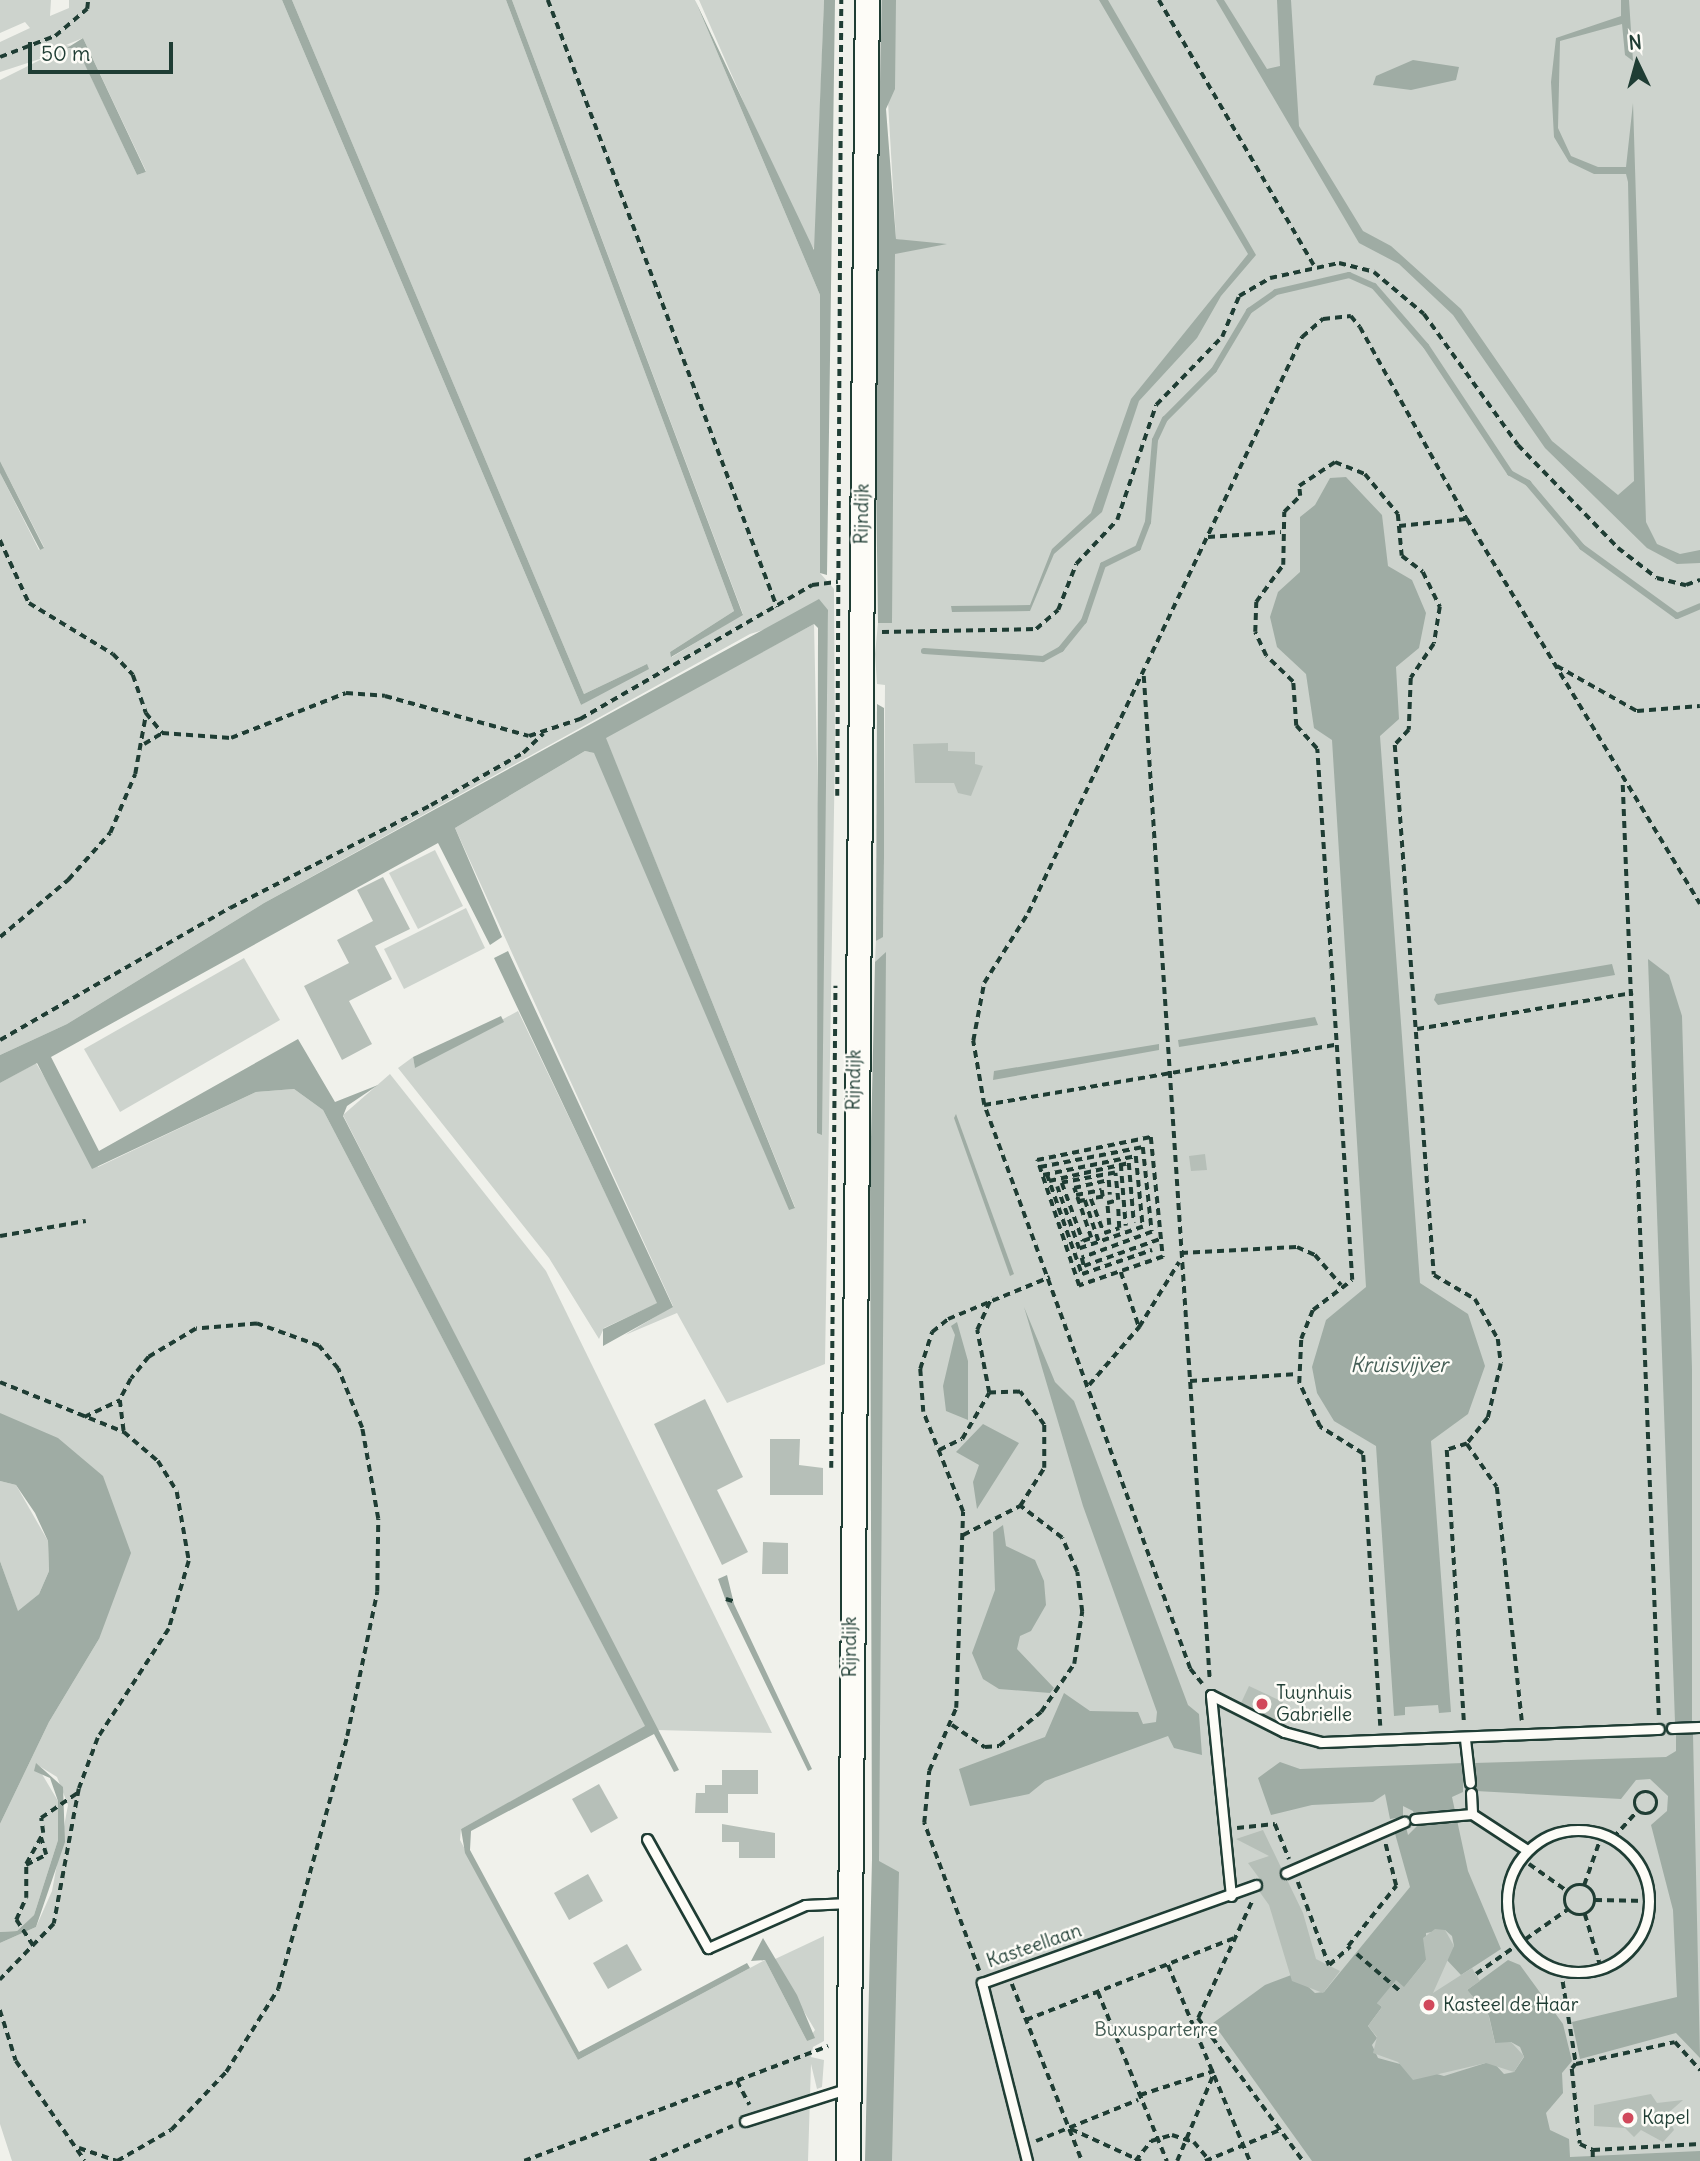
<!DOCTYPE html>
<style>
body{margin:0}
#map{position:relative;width:1700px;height:2161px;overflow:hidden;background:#f0f1eb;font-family:Delius,sans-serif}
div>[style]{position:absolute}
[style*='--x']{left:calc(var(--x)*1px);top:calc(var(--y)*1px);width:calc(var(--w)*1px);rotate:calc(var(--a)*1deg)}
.green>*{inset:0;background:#cdd3cd}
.water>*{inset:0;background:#9faca4}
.stream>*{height:6px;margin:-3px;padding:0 3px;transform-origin:3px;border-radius:3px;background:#9faca4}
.building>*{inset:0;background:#b6bfb8}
.path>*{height:3.5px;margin-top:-1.75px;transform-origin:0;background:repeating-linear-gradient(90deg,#1f3d34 0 7px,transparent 0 12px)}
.path>.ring{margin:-1.75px;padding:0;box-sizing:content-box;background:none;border:3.5px solid #1f3d34;border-radius:50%}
.roads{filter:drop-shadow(2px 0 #1f3d34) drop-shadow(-2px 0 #1f3d34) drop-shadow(0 2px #1f3d34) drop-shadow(0 -2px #1f3d34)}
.service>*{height:9px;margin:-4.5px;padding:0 4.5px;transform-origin:4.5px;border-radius:4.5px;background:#fdfcf7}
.service>.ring{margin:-4.5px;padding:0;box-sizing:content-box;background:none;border:9px solid #fdfcf7;border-radius:50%}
.tertiary>*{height:23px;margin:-11.5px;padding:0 11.5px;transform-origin:11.5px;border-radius:11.5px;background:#fdfcf7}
.dots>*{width:19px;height:19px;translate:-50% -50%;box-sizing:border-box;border:4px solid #fdfcf7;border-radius:50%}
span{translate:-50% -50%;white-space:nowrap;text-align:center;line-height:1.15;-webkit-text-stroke:5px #fdfcf7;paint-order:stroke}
.street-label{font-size:19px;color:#1f3d34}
.poi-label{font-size:19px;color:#1f3d34}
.left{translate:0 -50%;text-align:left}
.park-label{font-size:19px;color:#425b53}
.water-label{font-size:21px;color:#455e56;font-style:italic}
.north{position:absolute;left:1602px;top:28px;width:70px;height:70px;-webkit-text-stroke:5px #fdfcf7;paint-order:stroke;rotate:355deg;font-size:19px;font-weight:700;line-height:28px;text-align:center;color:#1f3d34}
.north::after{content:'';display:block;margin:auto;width:24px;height:32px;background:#1f3d34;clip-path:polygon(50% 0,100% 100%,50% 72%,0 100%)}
.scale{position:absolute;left:28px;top:42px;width:145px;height:32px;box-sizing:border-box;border:4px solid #1f3d34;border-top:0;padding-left:9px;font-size:21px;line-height:24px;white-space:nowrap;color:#1f3d34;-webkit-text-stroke:5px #fdfcf7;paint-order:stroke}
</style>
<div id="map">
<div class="green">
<i style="clip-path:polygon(evenodd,0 0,51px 0,50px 16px,69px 8px,69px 0,282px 0,581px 705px,647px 664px,584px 694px,292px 0,506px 0,734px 611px,670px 652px,672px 657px,743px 614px,512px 0,695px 0,820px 295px,820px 573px,834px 589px,835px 750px,825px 1364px,727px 1403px,677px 1313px,625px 1335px,673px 1306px,455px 828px,585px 751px,595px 753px,789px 1209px,795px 1207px,605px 737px,814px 624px,819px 849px,828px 610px,750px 634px,264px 903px,67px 1024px,0 1055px,0 473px,39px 550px,44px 547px,0 461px,0 80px,46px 57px,0 72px,0 42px,30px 28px,25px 22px,0 33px,0 0,83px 38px,146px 171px,146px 172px,137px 175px,77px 47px,66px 45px,83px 38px)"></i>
<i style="clip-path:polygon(699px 0,824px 0,815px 250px,799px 229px)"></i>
<i style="clip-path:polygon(879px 0,1700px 0,1700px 2161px,879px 2161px,875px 962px,876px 941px,883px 936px,885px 685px,877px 684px,875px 654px,878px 623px,892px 623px,890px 361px,895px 253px,902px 240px,896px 239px,888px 102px,878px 94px)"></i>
<i style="clip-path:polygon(435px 850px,463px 906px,418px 929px,389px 873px)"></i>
<i style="clip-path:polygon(466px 908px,485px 948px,404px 989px,384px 949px)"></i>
<i style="clip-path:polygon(244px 958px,280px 1020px,120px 1112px,84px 1049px)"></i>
<i style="clip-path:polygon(518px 1011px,658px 1303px,604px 1328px,599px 1339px,549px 1258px,398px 1068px,413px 1057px,415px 1067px)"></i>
<i style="clip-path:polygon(36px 1063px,98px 1167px,256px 1092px,294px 1089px,323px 1110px,646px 1727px,461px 1829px,460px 1840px,578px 2060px,765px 1960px,807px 2041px,815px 2030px,773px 1960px,824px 1936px,824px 2041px,813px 2047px,811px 2057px,824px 2060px,822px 2087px,817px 2089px,811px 2064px,808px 2161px,12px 2161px,0 2124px,0 1943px,36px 1927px,52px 1891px,68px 1805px,57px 1777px,36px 1764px,58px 1801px,58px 1840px,34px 1915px,17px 1931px,0 1932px,0 1824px,49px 1722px,99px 1639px,0 1413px,0 1083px)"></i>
<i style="clip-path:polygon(390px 1074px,546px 1271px,772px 1733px,656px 1730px,343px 1115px)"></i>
<i style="clip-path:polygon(0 1481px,16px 1485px,48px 1541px,49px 1571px,39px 1594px,18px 1612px,0 1561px)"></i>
</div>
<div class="water">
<i style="clip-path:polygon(282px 0,292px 0,584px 694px,647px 664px,649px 669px,581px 705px)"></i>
<i style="clip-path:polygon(506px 0,512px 0,743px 615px,671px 657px,670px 652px,734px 611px)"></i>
<i style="clip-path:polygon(695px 0,814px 250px,824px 0,835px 0,827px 575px,820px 573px,820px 295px)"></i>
<i style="clip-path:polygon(882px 0,896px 0,895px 89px,886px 109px,896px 239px,947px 244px,895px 254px,892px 623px,878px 623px,874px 330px)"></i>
<i style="clip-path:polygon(1099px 0,1108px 0,1256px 255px,1221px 296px,1197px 338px,1139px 401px,1102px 512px,1054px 554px,1030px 611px,952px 612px,951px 606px,1030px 605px,1052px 549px,1091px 513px,1131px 399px,1248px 254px)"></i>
<i style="clip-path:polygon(1216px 0,1224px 0,1267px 69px,1280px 66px,1277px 0,1291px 0,1299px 126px,1363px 231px,1391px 246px,1461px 309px,1552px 441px,1618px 495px,1634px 481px,1628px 182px,1626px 174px,1594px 174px,1569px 162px,1554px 137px,1551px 82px,1556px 38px,1621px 16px,1621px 0,1629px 0,1633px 61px,1625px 55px,1622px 24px,1560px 41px,1558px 128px,1571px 156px,1598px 167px,1626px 167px,1633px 103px,1646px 522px,1657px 544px,1680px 554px,1700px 550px,1700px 563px,1677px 564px,1647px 548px,1545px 448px,1453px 315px,1399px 264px,1359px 243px)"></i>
<i style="clip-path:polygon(83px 38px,146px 172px,137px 175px,77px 48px,67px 48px)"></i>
<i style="clip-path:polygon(1413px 60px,1459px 67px,1456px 80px,1411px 90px,1373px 85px,1376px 76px)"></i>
<i style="clip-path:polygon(0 461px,44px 548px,40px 550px,0 473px)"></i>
<i style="clip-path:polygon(1346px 477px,1382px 515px,1388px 566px,1412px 580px,1426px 613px,1419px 648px,1396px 667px,1399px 719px,1380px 736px,1420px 1283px,1468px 1314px,1485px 1366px,1468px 1414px,1431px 1441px,1451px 1712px,1439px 1713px,1438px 1705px,1405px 1707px,1405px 1715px,1394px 1716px,1376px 1446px,1334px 1421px,1317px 1393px,1312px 1367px,1326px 1320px,1366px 1287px,1332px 740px,1314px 728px,1306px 674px,1277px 647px,1270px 617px,1278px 592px,1300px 572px,1300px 517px,1315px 505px,1330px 478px)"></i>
<i style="clip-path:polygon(819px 599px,828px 610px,822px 1135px,817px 1133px,818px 628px,814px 624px,606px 738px,795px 1208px,789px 1210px,594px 753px,585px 751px,455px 828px,502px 937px,490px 945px,438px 843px,51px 1057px,99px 1151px,298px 1039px,335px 1102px,378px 1085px,347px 1106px,343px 1116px,679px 1770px,674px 1772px,654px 1734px,471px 1831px,470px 1850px,579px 2052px,747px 1963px,750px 1968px,578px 2060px,465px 1853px,461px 1829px,645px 1726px,323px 1110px,294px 1089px,256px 1092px,92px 1169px,37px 1063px,0 1083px,0 1055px,67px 1024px,264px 903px)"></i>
<i style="clip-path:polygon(877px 704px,884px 708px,884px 857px,883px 937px,876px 941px)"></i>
<i style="clip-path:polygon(508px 951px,673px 1307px,603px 1346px,603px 1329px,657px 1303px,494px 958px)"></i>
<i style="clip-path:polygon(886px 952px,879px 1861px,899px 1872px,892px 2161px,865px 2161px,872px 1859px,870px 1182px,875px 962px)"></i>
<i style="clip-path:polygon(1648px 959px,1669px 975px,1682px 1016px,1692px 1369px,1692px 1721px,1675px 1722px)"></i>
<i style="clip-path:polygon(1612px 964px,1615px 975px,1438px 1005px,1434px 1000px,1436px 994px)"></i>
<i style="clip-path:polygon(501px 1016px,504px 1022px,415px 1068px,413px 1057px)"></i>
<i style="clip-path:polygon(1315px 1017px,1318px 1025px,1179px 1047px,1178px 1040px)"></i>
<i style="clip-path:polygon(1159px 1044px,1159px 1050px,993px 1080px,994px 1071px)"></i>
<i style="clip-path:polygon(956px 1114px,1014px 1274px,1010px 1276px,954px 1118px)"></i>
<i style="clip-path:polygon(1024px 1307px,1055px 1382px,1074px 1401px,1188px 1705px,1199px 1714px,1202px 1755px,1174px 1748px,1168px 1736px,1045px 1781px,1029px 1794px,970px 1806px,959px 1769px,1045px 1737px,1064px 1693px,1090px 1711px,1138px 1712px,1143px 1724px,1156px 1722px,1157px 1712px,1083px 1506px)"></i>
<i style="clip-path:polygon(957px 1322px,968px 1361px,968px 1420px,946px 1411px,943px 1386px,955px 1335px,951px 1326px)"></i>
<i style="clip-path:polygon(0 1413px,58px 1438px,103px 1476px,131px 1553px,99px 1639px,49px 1722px,0 1824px,0 1561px,18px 1611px,39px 1594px,49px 1571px,48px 1541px,35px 1513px,16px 1485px,0 1481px)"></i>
<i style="clip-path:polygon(983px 1424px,1019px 1443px,977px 1509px,973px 1482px,979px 1465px,956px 1452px)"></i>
<i style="clip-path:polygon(1003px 1525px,1006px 1546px,1035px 1560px,1044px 1581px,1046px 1605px,1031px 1631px,1020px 1636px,1017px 1649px,1054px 1688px,1050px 1693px,999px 1689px,983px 1679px,972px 1653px,995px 1590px,993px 1532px)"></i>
<i style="clip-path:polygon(727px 1575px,734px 1604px,812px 1769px,808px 1771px,727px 1604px,718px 1579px)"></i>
<i style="clip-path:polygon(1693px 1734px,1700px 2058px,1676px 2033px,1580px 2059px,1572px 2022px,1677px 1997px,1673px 1910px,1651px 1825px,1667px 1811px,1668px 1796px,1650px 1779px,1636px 1780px,1621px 1799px,1476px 1791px,1474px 1763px,1666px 1757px,1676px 1751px,1676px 1735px)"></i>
<i style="clip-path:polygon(1280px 1762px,1300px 1769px,1463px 1763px,1463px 1792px,1452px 1797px,1468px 1871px,1501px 1949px,1461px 1975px,1445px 1958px,1454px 1946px,1452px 1936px,1445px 1930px,1426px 1933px,1426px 1960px,1396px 1998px,1377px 2003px,1382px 2007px,1368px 2026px,1377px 2038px,1372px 2045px,1378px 2058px,1444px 2076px,1492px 2061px,1504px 2074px,1514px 2072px,1524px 2057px,1520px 2047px,1511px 2042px,1496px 2047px,1489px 2016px,1467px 1990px,1508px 1960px,1520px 1965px,1563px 2024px,1572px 2061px,1562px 2073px,1563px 2093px,1546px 2113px,1550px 2130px,1569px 2139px,1570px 2157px,1700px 2151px,1700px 2161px,1312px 2161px,1213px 2023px,1265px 1985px,1294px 1974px,1315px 1993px,1324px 1992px,1410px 1887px,1394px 1830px,1406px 1827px,1408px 1835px,1417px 1826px,1413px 1811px,1403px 1806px,1403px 1817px,1390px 1819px,1385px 1794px,1373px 1802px,1312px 1805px,1271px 1815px,1258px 1778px)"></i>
<i style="clip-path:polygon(36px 1763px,63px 1787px,65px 1842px,36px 1927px,0 1943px,0 1932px,17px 1931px,34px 1915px,58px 1840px,58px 1801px,50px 1778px,34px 1771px)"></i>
<i style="clip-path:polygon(763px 1938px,797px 1995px,815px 2038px,807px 2041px,765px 1960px,751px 1961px)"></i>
</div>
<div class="stream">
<i style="--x:924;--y:651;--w:119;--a:3.8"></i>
<i style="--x:1043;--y:659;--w:21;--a:-29"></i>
<i style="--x:1061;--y:649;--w:36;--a:-51"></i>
<i style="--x:1084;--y:621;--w:59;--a:-71.3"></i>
<i style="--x:1103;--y:565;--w:39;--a:-26"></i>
<i style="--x:1138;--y:548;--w:28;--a:-69"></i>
<i style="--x:1148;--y:522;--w:82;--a:-85.1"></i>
<i style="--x:1155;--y:440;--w:23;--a:-65"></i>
<i style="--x:1165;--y:419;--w:69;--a:-45"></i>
<i style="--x:1214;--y:370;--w:69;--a:-59.3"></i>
<i style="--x:1249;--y:311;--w:33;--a:-35"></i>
<i style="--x:1276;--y:292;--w:75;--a:-13.1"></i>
<i style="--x:1349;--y:275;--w:27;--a:24"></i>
<i style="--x:1374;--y:286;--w:79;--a:49.1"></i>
<i style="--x:1426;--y:346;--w:152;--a:56.5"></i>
<i style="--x:1510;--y:473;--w:21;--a:29"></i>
<i style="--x:1528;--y:483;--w:84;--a:49.8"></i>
<i style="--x:1582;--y:547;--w:117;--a:36"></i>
<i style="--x:1677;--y:616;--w:25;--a:-23"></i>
</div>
<div class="building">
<i style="clip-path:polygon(948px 743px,948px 751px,975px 752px,975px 764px,983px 766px,971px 796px,958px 793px,954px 783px,915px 783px,913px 744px)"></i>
<i style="clip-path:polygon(383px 877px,410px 929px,375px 946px,392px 979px,349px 1001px,372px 1044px,342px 1060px,304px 986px,349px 963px,337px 940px,373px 921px,357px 890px)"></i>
<i style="clip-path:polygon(1205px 1154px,1207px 1170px,1191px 1171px,1189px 1156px)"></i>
<i style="clip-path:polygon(705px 1399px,743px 1477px,717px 1490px,748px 1552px,722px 1565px,654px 1424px)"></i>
<i style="clip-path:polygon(770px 1439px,800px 1439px,799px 1465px,823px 1468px,823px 1495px,770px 1495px)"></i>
<i style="clip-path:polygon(763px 1542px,788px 1543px,788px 1574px,762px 1574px)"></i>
<i style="clip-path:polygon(1249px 1686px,1283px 1702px,1275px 1720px,1241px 1703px)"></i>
<i style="clip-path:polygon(722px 1770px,758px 1770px,758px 1794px,728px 1794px,728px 1813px,695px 1813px,696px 1793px,705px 1793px,705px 1785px,722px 1785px)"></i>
<i style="clip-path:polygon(599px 1784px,618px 1818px,591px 1833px,572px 1799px)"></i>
<i style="clip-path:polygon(722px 1824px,775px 1833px,775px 1858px,739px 1858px,739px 1842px,722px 1842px)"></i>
<i style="clip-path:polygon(1263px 1830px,1303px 1913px,1316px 1959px,1340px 1971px,1323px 1993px,1292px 1981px,1269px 1905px,1259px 1891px,1262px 1882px,1248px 1863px,1269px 1856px,1236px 1839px)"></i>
<i style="clip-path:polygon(588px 1874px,603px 1901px,569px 1920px,554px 1893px)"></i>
<i style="clip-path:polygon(1435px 1929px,1445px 1930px,1454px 1946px,1433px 1993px,1472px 1968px,1480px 1981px,1467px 1990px,1488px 2013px,1495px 2043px,1511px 2042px,1524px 2056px,1514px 2072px,1486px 2063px,1413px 2080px,1398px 2062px,1373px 2053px,1377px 2037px,1368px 2026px,1382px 2007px,1377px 2003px,1396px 1980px,1404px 1987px,1426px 1960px,1423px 1938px)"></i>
<i style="clip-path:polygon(627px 1944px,642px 1970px,608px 1989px,593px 1963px)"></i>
<i style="clip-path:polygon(1651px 2094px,1657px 2103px,1683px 2100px,1667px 2114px,1674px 2130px,1663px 2142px,1641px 2130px,1634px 2137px,1625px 2128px,1594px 2126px,1594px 2105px)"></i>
</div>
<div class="path">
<i style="--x:548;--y:0;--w:649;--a:69.33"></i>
<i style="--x:1159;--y:0;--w:307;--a:59.7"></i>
<i style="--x:0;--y:57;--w:59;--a:-20.9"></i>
<i style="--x:55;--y:36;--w:42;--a:-40.2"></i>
<i style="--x:87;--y:9;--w:9;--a:-84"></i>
<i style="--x:1399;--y:526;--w:67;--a:-6"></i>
<i style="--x:1208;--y:537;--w:73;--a:-3.9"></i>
<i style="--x:0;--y:540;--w:69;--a:65.3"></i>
<i style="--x:29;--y:603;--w:98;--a:31.3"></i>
<i style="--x:113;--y:654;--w:29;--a:46"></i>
<i style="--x:133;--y:675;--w:40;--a:71.1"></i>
<i style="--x:146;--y:713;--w:26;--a:51"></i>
<i style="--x:882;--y:632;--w:154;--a:-1.1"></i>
<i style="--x:1036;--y:629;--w:29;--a:-41"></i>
<i style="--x:1058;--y:610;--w:49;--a:-68.6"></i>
<i style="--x:1076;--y:564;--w:60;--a:-47"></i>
<i style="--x:1117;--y:520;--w:121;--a:-71.3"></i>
<i style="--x:1156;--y:405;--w:95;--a:-45.9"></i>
<i style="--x:1222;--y:337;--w:44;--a:-67.5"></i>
<i style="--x:1239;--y:296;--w:36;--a:-30"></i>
<i style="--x:1270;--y:278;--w:71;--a:-12.3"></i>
<i style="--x:1339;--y:263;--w:36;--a:14"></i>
<i style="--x:1374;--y:272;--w:65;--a:40"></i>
<i style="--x:1424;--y:314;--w:161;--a:54.3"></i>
<i style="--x:1518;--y:445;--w:144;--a:45.8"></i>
<i style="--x:1618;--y:548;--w:49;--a:37.6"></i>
<i style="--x:1657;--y:578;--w:30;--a:14"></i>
<i style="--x:1686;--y:585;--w:15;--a:-20"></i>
<i style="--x:1557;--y:666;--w:92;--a:29.4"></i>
<i style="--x:1637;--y:711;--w:63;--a:-4.5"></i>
<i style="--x:1144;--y:676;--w:1007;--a:86.24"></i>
<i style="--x:144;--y:744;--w:21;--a:-31"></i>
<i style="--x:162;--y:733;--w:69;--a:4.1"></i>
<i style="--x:231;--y:738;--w:123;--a:-21.4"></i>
<i style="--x:346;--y:693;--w:39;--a:4"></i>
<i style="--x:385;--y:696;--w:149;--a:15.5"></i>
<i style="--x:529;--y:736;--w:54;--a:-18.4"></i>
<i style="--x:580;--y:719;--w:268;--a:-30"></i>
<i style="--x:812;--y:585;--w:26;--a:-7"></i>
<i style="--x:1623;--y:785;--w:931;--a:87.78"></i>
<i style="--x:837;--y:796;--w:796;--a:-89.71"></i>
<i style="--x:0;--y:937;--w:89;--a:-40"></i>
<i style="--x:68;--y:880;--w:63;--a:-48.2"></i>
<i style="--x:110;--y:833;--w:64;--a:-67"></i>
<i style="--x:135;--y:774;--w:62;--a:-79.8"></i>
<i style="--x:1417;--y:1029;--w:219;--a:-9.5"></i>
<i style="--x:0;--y:1040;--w:265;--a:-29.9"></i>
<i style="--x:230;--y:908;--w:226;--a:-27.1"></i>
<i style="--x:431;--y:805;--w:106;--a:-29.5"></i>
<i style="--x:523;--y:753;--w:28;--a:-44"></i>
<i style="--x:984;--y:1105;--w:357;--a:-9.7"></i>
<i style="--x:1151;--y:1137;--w:121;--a:84.3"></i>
<i style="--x:1163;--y:1257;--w:89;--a:161"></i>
<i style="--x:1079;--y:1286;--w:133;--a:-108.4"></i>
<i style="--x:1037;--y:1160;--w:116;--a:-11.4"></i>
<i style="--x:1121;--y:1164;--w:62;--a:85.4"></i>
<i style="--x:1040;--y:1167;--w:105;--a:-11"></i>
<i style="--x:1143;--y:1147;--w:85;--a:84"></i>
<i style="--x:1152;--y:1232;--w:75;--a:159.6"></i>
<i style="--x:1082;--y:1258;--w:8;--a:76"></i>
<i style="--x:1084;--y:1266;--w:81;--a:-19.6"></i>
<i style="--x:1047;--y:1174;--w:106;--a:70.7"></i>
<i style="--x:1082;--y:1274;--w:74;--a:-18.9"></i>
<i style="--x:1043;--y:1175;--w:95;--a:-11.5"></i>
<i style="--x:1136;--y:1156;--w:71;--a:84.4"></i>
<i style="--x:1143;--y:1227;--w:68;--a:161"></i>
<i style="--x:1079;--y:1249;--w:66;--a:-109.5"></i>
<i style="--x:1049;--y:1181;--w:82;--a:-12.7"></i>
<i style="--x:1129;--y:1163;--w:60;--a:85.2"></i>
<i style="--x:1076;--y:1195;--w:26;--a:-11"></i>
<i style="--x:1102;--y:1190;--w:7;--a:82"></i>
<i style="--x:1103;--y:1197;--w:12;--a:171"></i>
<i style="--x:1091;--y:1199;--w:36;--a:69"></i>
<i style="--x:1104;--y:1233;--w:16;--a:-18"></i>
<i style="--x:1119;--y:1228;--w:19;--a:-93"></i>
<i style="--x:1079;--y:1201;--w:6;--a:-9"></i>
<i style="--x:1085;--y:1200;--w:44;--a:71.6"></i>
<i style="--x:1109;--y:1225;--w:22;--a:-95"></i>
<i style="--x:1107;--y:1203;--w:11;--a:-15"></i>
<i style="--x:1118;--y:1200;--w:27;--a:-96"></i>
<i style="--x:1115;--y:1173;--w:54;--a:169.3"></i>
<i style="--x:1062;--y:1183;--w:62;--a:70.1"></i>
<i style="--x:1083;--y:1241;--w:9;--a:-21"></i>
<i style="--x:1091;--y:1238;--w:53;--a:-108.8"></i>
<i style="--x:1074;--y:1188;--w:36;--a:-13"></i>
<i style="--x:1109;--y:1180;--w:15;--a:86"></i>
<i style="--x:0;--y:1236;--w:87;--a:-9.9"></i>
<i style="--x:1181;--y:1253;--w:116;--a:-3"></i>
<i style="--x:1297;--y:1247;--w:20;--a:24"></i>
<i style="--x:1315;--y:1255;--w:40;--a:49"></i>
<i style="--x:1121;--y:1272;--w:58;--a:71.9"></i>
<i style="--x:1190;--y:1381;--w:108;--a:-3.7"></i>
<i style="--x:0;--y:1382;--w:134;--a:22"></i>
<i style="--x:124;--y:1432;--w:45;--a:40.5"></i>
<i style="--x:158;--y:1461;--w:36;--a:58"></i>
<i style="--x:177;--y:1492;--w:70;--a:80.1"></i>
<i style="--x:189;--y:1561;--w:71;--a:106.4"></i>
<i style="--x:169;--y:1629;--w:130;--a:123.1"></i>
<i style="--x:98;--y:1738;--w:54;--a:110.4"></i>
<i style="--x:79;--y:1789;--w:137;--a:100.5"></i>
<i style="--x:54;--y:1924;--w:78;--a:134"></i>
<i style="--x:1089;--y:1385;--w:77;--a:-49.2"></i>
<i style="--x:1139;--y:1327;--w:76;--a:-58.4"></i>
<i style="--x:84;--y:1417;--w:40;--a:-25"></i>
<i style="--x:1467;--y:1444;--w:52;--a:55.1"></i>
<i style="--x:1497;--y:1487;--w:235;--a:83.9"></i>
<i style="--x:939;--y:1450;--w:25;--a:-26"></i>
<i style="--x:962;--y:1439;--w:53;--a:-59.6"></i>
<i style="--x:831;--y:1468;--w:482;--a:-89.5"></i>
<i style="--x:963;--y:1535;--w:64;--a:-27"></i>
<i style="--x:726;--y:1599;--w:10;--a:17"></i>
<i style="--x:1202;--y:1684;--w:19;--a:-129"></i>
<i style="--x:1190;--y:1669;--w:600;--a:-110.06"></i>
<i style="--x:984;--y:1105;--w:65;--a:-99.8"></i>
<i style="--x:973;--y:1041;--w:59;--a:-79.3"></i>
<i style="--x:984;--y:983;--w:83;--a:-57.8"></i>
<i style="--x:1028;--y:913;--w:638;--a:-64.56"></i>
<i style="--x:1302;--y:337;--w:28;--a:-41"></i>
<i style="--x:1323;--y:319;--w:28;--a:-6"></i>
<i style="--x:1351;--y:316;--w:14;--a:51"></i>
<i style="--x:1360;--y:327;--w:220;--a:60.9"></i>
<i style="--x:1467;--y:519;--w:450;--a:58.8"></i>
<i style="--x:952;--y:1725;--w:40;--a:34"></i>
<i style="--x:985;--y:1747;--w:14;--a:-4"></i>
<i style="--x:999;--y:1746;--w:54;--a:-39"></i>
<i style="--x:1041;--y:1712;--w:58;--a:-55.5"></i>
<i style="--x:1074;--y:1664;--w:53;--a:-81.3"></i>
<i style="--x:1082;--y:1612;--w:40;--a:-97.1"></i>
<i style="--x:1077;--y:1572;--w:37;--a:-114"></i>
<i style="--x:1062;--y:1538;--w:53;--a:-142.7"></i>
<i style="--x:1020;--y:1506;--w:45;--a:-57.7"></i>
<i style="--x:1044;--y:1468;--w:43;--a:-90"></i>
<i style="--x:1044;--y:1425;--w:41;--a:-126"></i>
<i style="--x:1020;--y:1392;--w:31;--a:178"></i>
<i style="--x:989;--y:1393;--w:64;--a:-100.8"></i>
<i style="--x:977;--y:1330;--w:36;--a:-66"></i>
<i style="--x:1380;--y:1726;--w:273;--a:-93.6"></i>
<i style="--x:1363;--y:1454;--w:51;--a:-147.9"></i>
<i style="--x:1320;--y:1427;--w:49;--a:-115.5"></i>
<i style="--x:1299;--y:1383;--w:44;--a:-87.4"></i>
<i style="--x:1301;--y:1339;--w:31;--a:-68"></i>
<i style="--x:1313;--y:1310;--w:49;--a:-37.6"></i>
<i style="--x:1352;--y:1280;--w:532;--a:-93.77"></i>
<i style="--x:1317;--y:749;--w:31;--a:-132"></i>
<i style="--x:1296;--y:726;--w:44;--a:-93.9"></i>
<i style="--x:1293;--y:682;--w:37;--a:-136"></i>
<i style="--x:1266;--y:656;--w:26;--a:-115"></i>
<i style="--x:1255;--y:632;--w:30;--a:-88"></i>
<i style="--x:1256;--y:602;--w:46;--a:-53.9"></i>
<i style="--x:1283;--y:565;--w:53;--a:-88.9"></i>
<i style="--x:1284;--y:512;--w:23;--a:-45"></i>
<i style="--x:1300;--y:496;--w:10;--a:-96"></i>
<i style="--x:1299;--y:486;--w:43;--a:-33.7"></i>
<i style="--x:1335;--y:462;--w:32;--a:22"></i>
<i style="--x:1365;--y:474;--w:52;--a:50.5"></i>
<i style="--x:1398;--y:514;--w:42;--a:84.6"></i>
<i style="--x:1402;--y:556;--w:26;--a:37"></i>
<i style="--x:1423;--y:572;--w:39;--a:64"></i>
<i style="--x:1440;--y:607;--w:37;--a:99"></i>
<i style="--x:1434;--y:644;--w:41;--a:124.1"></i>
<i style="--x:1411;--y:678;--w:52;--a:92.2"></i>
<i style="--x:1409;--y:730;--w:21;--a:133"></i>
<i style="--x:1395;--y:745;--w:531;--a:85.79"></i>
<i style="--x:1434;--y:1275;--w:48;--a:30.3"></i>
<i style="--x:1475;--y:1299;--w:46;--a:60.1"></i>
<i style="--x:1498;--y:1339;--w:25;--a:83"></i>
<i style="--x:1501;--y:1364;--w:56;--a:103.5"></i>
<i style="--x:1488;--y:1418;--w:33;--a:129"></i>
<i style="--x:1467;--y:1444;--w:21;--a:163"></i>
<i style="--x:1447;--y:1450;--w:274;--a:86.4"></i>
<i class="ring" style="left:1635px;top:1792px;width:18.5px;height:18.5px"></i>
<i style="--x:1237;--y:1828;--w:38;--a:-6"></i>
<i style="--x:1275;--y:1824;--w:38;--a:68"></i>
<i style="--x:1613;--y:1838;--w:36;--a:-48"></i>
<i style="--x:1529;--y:1864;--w:47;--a:35.4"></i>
<i style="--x:26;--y:1865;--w:22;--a:-27"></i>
<i style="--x:46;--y:1855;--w:17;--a:-107"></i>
<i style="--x:1298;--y:1882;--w:89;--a:69.5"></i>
<i style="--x:1329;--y:1965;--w:28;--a:-41"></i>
<i class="ring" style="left:1565px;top:1885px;width:26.5px;height:26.5px"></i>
<i style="--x:1584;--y:1885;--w:54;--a:-70.6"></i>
<i style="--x:1595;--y:1900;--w:54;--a:1.1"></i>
<i style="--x:1585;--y:1914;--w:56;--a:73.5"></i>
<i style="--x:33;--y:1946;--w:31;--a:-123"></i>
<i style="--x:16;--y:1920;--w:24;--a:-66"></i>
<i style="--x:26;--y:1898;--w:34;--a:-90"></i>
<i style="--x:26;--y:1864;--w:35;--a:-61"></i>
<i style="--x:43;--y:1833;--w:15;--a:-98"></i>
<i style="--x:41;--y:1818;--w:46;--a:-34.4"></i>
<i style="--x:1348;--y:1946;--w:77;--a:-51.3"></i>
<i style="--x:1396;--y:1886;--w:44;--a:-104.3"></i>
<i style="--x:1357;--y:1954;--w:58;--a:40.8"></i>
<i style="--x:1168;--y:1965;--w:212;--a:67.3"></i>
<i style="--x:1561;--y:1970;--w:95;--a:80.9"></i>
<i style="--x:1576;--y:2064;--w:6;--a:129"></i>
<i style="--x:1572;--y:2069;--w:75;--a:83.9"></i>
<i style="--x:1580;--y:2144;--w:14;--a:25"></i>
<i style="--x:1593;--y:2150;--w:107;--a:-3.2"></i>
<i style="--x:979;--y:1971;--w:158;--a:-110.4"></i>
<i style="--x:924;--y:1823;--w:52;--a:-84.5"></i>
<i style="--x:929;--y:1771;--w:69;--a:-66.8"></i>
<i style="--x:956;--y:1708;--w:196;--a:-88"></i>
<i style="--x:963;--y:1512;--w:108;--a:-111.8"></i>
<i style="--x:923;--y:1412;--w:43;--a:-94"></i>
<i style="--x:920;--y:1369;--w:39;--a:-72"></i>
<i style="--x:932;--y:1332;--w:21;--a:-39"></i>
<i style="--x:948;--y:1319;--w:110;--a:-22.4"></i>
<i style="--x:1476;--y:1974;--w:113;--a:-35.2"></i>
<i style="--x:1012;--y:1984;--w:190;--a:68.4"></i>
<i style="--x:1098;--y:1992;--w:183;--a:67.8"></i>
<i style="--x:0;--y:2010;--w:53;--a:72.6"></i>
<i style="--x:16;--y:2061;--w:121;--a:55.4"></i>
<i style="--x:1198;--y:2018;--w:177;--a:53.7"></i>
<i style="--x:1198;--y:2018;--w:129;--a:-65.2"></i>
<i style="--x:1026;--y:2020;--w:227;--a:-21.5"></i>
<i style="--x:1576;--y:2064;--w:101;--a:-12.5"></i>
<i style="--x:1675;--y:2042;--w:38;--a:48"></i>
<i style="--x:737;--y:2081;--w:27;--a:62"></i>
<i style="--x:1140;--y:2095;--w:78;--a:-18"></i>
<i style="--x:1071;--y:2129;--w:77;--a:24.6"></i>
<i style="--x:1036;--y:2141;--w:110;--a:-21.9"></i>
<i style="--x:79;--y:2148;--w:40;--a:18.9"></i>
<i style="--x:117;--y:2161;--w:62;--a:-29.9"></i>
<i style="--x:171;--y:2130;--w:80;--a:-46.5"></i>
<i style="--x:226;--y:2072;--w:98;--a:-57.9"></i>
<i style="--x:278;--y:1989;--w:262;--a:-74.7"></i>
<i style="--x:347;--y:1736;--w:147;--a:-78.2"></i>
<i style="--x:377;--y:1592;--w:73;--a:-89.2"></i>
<i style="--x:378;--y:1519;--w:92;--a:-100"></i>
<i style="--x:362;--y:1428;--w:64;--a:-112.1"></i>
<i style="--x:338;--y:1369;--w:30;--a:-130"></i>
<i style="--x:319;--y:1346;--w:66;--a:-160.5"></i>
<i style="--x:257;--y:1324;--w:61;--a:175.3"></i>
<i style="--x:196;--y:1329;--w:55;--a:149.2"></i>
<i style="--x:149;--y:1357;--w:28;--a:129"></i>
<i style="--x:131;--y:1379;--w:24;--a:118"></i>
<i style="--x:120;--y:1400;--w:32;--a:83"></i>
<i style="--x:1593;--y:2150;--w:11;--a:90"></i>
<i style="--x:524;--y:2161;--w:325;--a:-20.7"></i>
<i style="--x:650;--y:2161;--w:90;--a:-22.9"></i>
<i style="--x:1135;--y:2161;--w:26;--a:-51"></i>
<i style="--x:1151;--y:2141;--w:22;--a:-16"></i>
<i style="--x:1172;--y:2135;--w:23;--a:18"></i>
<i style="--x:1194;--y:2142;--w:25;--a:50"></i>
<i style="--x:1177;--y:2161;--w:95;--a:-67.2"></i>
<i style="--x:1205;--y:2161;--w:81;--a:-22.5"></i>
</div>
<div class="roads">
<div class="service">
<i style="--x:1672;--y:1728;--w:28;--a:-2"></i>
<i style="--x:1465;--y:1739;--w:44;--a:83.5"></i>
<i style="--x:1471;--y:1793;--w:21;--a:87"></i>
<i style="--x:1415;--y:1819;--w:57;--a:-5"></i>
<i style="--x:1472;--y:1814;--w:66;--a:33.2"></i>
<i class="ring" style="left:1507px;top:1830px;width:133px;height:133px"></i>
<i style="--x:647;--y:1839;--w:125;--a:60.8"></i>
<i style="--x:708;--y:1948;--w:106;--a:-23.9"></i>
<i style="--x:805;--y:1905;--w:44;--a:-2.6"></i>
<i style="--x:1286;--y:1873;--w:129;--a:-23.4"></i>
<i style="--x:1231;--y:1896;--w:202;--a:-95.7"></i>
<i style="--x:1211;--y:1695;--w:82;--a:26.9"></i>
<i style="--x:1284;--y:1732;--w:38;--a:15"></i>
<i style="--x:1321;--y:1742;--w:338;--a:-2.2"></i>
<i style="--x:745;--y:2121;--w:106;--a:-17.6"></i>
<i style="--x:1027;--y:2161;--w:184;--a:-104.2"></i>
<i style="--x:982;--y:1983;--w:291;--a:-19.7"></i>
</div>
<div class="tertiary">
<i style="--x:848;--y:2161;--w:2161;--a:-89.5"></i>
</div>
</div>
<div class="dots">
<i style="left:1262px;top:1704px;background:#d1495b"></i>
<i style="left:1429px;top:2005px;background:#d1495b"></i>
<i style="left:1628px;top:2118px;background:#d1495b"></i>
</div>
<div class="street-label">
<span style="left:862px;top:514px;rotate:-89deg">Rijndijk</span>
<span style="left:854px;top:1080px;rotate:-89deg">Rijndijk</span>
<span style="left:850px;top:1647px;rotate:-90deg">Rijndijk</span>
<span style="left:1034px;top:1946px;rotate:-19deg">Kasteellaan</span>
</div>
<div class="poi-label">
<span class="left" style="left:1276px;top:1704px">Tuynhuis<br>Gabrielle</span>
<span class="left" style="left:1443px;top:2005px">Kasteel de Haar</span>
<span class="left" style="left:1642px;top:2118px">Kapel</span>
</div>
<div class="park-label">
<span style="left:1156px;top:2030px">Buxusparterre</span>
</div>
<div class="water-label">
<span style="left:1399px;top:1365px">Kruisvijver</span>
</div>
<div class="north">N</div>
<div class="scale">50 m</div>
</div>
